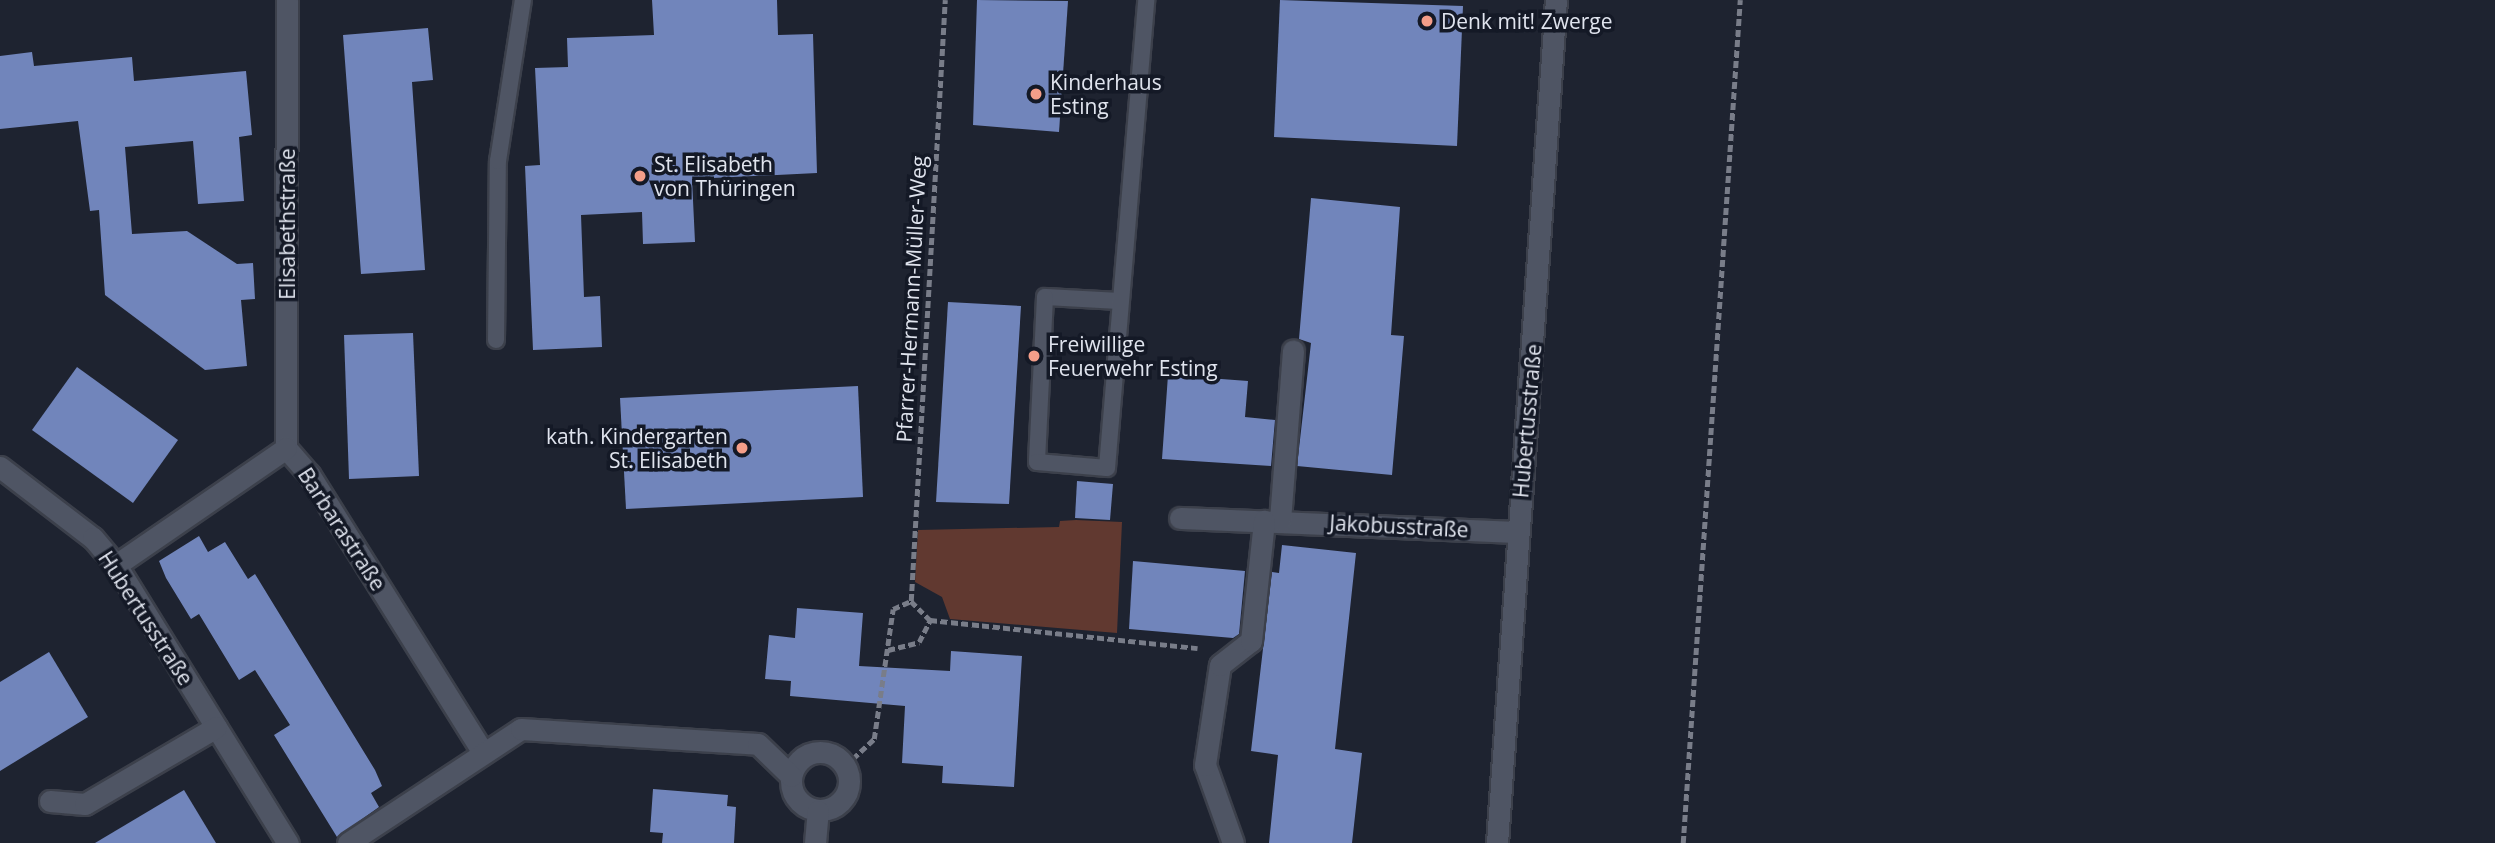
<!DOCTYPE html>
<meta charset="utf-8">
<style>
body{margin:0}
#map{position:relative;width:2495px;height:843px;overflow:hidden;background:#1e2330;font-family:"Open Sans",sans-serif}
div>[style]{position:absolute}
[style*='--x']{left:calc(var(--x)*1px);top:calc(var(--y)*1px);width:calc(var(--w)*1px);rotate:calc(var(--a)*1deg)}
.green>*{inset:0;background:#613930}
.building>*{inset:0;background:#7185bb}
.path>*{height:4.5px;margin-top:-2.25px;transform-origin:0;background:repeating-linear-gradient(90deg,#797d89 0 7px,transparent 0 10.5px)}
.roads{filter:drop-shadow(2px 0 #3c404b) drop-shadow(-2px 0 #3c404b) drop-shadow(0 2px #3c404b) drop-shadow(0 -2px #3c404b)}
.lane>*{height:16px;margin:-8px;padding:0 8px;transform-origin:8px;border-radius:8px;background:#4f5564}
.street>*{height:21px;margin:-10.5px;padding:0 10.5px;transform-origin:10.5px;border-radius:10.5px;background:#4f5564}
.street>.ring{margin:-10.5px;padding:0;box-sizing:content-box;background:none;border:21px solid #4f5564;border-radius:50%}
.dots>*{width:19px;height:19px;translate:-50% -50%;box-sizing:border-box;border:4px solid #141926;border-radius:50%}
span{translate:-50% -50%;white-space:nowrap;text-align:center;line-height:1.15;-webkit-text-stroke:7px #141926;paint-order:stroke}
.poi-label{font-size:21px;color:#e0e4ee}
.left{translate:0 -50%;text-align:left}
.right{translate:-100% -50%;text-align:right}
.street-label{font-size:21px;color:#e0e4ee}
</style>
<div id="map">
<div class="green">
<i style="clip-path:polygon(1076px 520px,1122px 522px,1117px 633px,950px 619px,942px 597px,915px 582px,918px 530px,1059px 527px,1060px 521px)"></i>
</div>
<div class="building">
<i style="clip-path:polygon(652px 0,777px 0,778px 35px,813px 34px,817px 173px,692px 179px,695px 242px,643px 244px,642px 212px,581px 215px,584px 297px,600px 296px,602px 347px,533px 350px,525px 166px,540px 165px,535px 68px,568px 67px,567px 38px,654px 35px)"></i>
<i style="clip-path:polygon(977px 0,1068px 1px,1059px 132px,973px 125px)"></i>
<i style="clip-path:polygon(1280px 0,1463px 6px,1457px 146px,1274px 137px)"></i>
<i style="clip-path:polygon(428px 28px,433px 80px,412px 82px,425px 270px,361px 274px,343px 35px)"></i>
<i style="clip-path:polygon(32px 52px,34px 66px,132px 57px,134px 81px,246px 71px,252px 135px,239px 137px,244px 201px,198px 204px,193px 141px,125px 147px,132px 234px,187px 231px,237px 264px,253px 263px,255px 299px,241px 300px,247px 366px,205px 370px,105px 295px,99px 210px,90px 211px,78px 121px,0 129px,0 56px)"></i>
<i style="clip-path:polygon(1311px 198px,1400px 207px,1391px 335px,1404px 336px,1392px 475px,1297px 466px,1311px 343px,1299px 339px)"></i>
<i style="clip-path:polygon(948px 302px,1021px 306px,1009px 504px,936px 502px)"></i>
<i style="clip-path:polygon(413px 333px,419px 476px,349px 479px,344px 335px)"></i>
<i style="clip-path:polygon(77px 367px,178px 440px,133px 503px,32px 430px)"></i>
<i style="clip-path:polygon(1168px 375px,1248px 381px,1245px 417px,1275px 420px,1271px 466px,1162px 459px)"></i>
<i style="clip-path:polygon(858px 386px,863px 497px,626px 509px,620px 398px)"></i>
<i style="clip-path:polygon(1077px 481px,1113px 484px,1110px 520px,1075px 518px)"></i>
<i style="clip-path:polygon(199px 536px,208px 552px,225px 542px,248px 579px,255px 574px,375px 770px,382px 786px,371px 793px,379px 807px,337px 837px,274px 735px,290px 725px,255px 670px,239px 680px,199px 614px,191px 619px,166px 578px,159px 561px)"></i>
<i style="clip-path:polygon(1282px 545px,1356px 553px,1335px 749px,1362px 753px,1352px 843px,1269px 843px,1278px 755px,1251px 751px,1272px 572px,1279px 573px)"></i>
<i style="clip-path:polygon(1133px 561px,1245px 571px,1239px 634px,1233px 638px,1129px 629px)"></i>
<i style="clip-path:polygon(797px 608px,863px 613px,859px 666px,950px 671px,951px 651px,1022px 656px,1014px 787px,942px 783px,943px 766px,902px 763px,905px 706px,790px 696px,791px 681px,765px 679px,769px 635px,795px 638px)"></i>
<i style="clip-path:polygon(49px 652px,88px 717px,0 771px,0 682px)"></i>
<i style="clip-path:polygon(653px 789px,728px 795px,727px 806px,736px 807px,734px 843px,662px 843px,663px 833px,650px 832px)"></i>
<i style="clip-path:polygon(184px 790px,216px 843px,95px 843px)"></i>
</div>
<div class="path">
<i style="--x:911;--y:601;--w:602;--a:-86.76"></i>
<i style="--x:911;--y:601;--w:27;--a:45"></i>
<i style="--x:930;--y:620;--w:269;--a:6"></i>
<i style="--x:888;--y:650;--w:32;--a:-14"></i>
<i style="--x:919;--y:642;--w:25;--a:-63"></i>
<i style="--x:845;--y:766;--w:40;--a:-43"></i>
<i style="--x:874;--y:739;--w:131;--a:-81.7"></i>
<i style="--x:893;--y:609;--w:20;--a:-24"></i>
<i style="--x:1683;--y:843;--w:845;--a:-86.13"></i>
</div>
<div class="roads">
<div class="lane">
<i style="--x:1120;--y:301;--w:75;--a:-176.9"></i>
<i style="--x:1045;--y:297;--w:165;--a:92.8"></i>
<i style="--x:1037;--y:462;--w:70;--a:4.9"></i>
<i style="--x:1107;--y:468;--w:470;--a:-85.2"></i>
<i style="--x:496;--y:340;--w:179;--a:-89.4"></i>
<i style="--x:498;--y:161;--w:163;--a:-81.2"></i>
</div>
<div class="street">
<i style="--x:286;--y:448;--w:448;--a:-89.9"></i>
<i style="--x:286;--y:448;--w:35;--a:49"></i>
<i style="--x:309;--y:474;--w:327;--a:58"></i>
<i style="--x:0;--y:467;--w:117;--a:37.4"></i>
<i style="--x:93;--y:538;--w:35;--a:50"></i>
<i style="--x:116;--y:565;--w:327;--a:58.3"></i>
<i style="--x:1180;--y:518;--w:338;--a:2.4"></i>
<i style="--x:1280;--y:520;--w:170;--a:-85.6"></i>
<i style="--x:116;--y:565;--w:206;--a:-34.5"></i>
<i class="ring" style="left:791px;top:752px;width:37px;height:37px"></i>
<i style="--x:50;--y:801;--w:35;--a:5"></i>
<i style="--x:85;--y:804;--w:152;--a:-30.4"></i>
<i style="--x:348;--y:843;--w:207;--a:-33.4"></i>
<i style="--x:521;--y:729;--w:237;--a:3.6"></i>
<i style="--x:758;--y:744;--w:46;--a:44.1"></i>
<i style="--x:815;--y:843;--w:32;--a:-85"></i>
<i style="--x:1233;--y:843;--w:83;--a:-109.7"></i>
<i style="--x:1205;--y:765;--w:101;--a:-81.5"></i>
<i style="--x:1220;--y:665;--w:39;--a:-38"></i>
<i style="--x:1251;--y:641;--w:121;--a:-83.8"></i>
<i style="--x:1497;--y:843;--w:845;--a:-86"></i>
</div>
</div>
<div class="dots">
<i style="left:1427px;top:21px;background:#f49e89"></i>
<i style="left:1036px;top:94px;background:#f49e89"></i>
<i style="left:640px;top:176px;background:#f49e89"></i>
<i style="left:1034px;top:356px;background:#f49e89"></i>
<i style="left:742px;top:448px;background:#f49e89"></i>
</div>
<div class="poi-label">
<span class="left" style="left:1441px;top:21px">Denk mit! Zwerge</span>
<span class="left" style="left:1050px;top:94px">Kinderhaus<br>Esting</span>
<span class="left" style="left:654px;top:176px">St. Elisabeth<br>von Thüringen</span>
<span class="left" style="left:1048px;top:356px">Freiwillige<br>Feuerwehr Esting</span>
<span class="right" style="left:728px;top:448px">kath. Kindergarten<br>St. Elisabeth</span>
</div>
<div class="street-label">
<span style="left:287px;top:224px;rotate:-90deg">Elisabethstraße</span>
<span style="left:911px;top:299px;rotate:-87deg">Pfarrer-Hermann-Müller-Weg</span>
<span style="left:1527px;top:421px;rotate:-85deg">Hubertusstraße</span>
<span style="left:1399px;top:526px;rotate:3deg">Jakobusstraße</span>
<span style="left:342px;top:529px;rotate:57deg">Barbarastraße</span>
<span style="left:146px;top:618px;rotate:57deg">Hubertusstraße</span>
</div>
</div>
